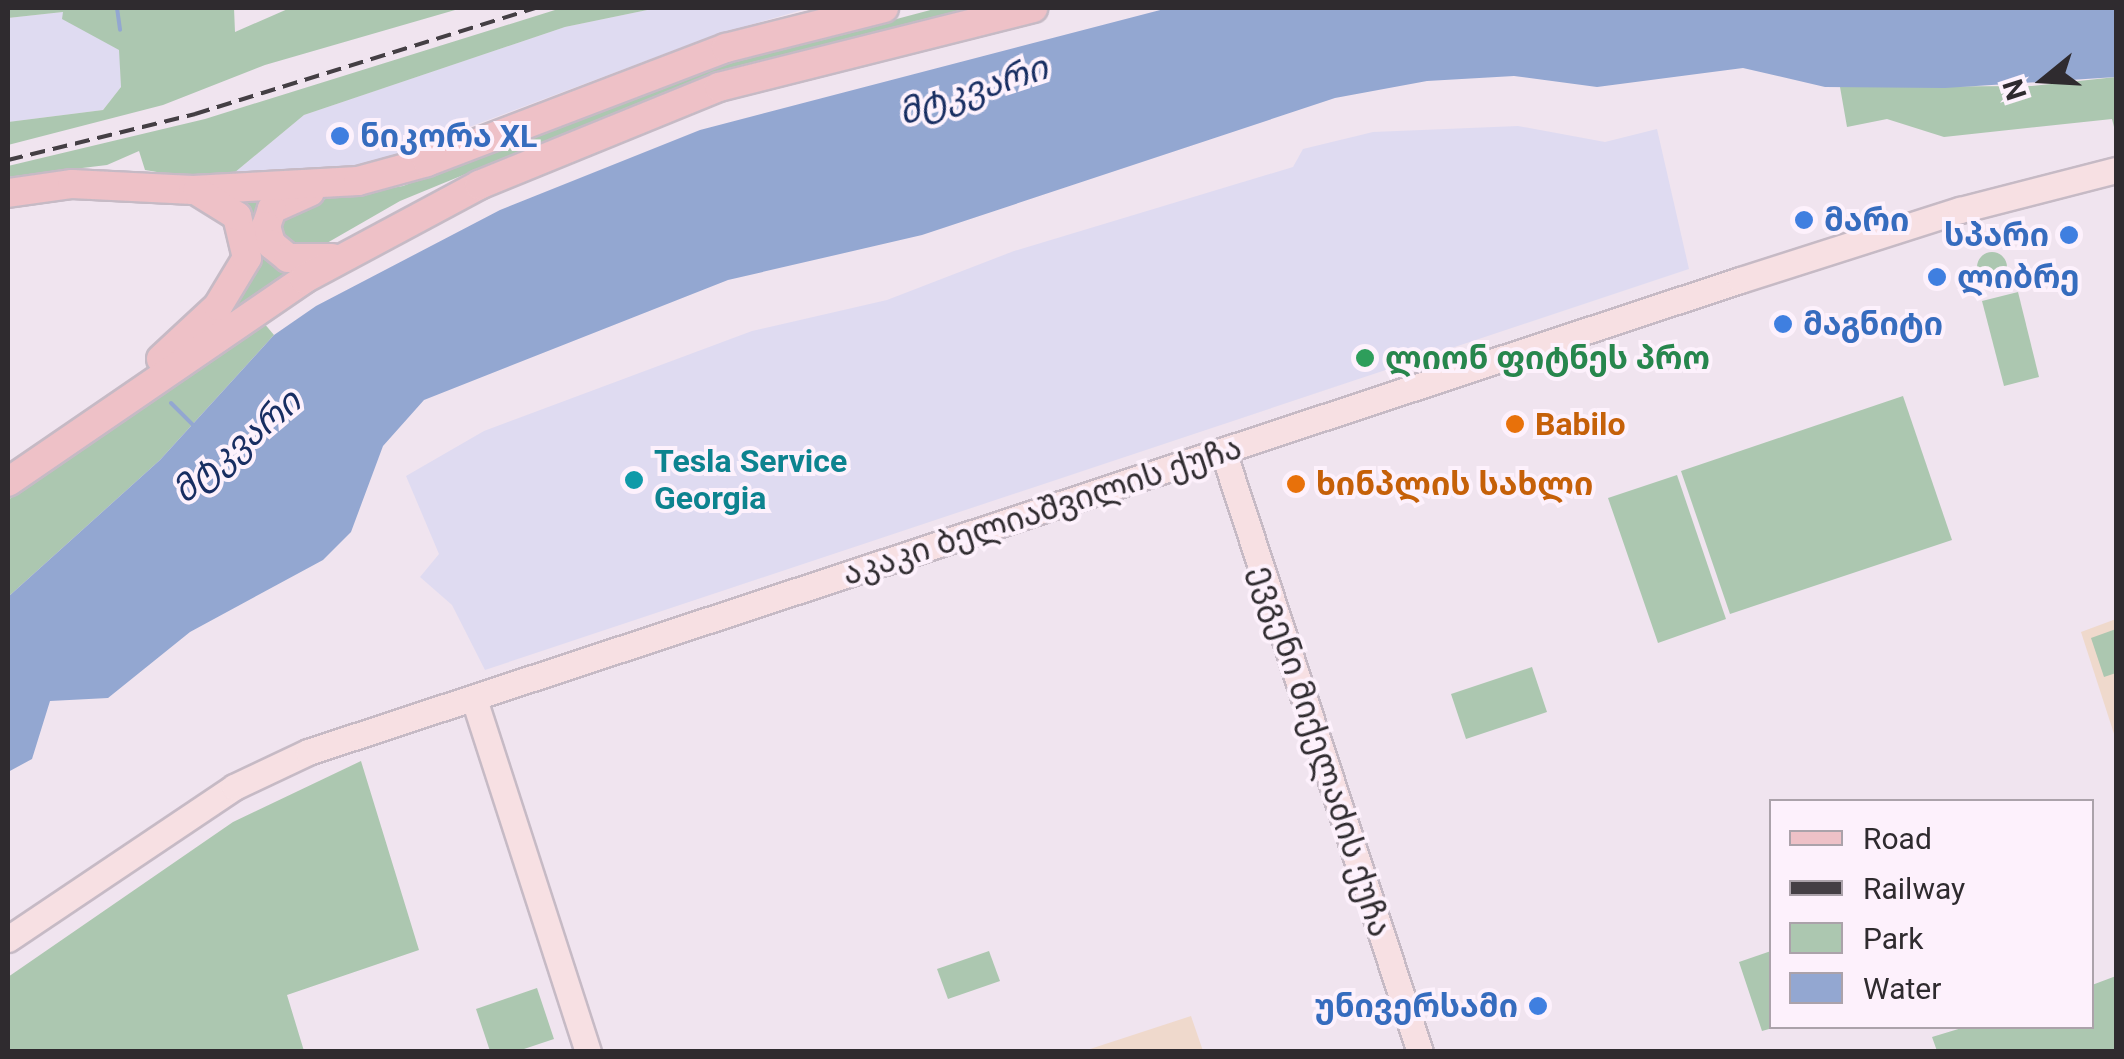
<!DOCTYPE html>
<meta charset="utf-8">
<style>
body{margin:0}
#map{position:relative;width:2124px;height:1059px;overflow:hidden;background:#f0e4ef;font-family:Roboto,"Noto Sans Georgian",sans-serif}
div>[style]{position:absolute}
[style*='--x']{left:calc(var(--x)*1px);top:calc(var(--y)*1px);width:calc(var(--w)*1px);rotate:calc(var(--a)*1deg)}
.industrial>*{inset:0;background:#dfdbf1}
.education>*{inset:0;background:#efd9cc}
.green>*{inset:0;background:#acc7b0}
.round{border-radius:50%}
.water>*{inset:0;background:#93a7d1}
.stream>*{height:4px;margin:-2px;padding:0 2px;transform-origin:2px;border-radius:2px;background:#93a7d1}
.roads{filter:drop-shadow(2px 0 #c6bac5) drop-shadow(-2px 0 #c6bac5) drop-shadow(0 2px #c6bac5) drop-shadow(0 -2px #c6bac5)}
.secondary>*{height:25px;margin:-12.5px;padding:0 12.5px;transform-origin:12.5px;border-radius:12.5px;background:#f7e0e3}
.primary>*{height:28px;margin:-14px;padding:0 14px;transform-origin:14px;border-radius:14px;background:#eec1c7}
.rail>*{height:4px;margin-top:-2px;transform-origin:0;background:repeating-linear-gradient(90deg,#443f44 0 15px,transparent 0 23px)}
.dots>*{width:28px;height:28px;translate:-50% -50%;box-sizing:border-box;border:5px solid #fdf1fc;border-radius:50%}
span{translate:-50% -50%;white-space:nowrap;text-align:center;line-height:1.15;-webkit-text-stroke:8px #fdf1fc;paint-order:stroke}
.shop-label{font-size:32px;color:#366cbe;font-weight:700}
.left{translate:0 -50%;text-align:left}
.right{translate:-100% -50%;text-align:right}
.leisure-label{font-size:32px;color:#27864d;font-weight:700}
.food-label{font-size:32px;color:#c56008;font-weight:700}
.culture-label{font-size:32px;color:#0d838f;font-weight:700}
.street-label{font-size:32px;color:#2f2b2f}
.water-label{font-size:35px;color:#182e62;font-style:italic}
.frame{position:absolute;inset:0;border:10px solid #2f2b2f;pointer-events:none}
.legend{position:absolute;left:1769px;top:799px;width:325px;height:230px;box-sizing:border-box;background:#fdf1fc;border:2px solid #aba2aa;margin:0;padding:12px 18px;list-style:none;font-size:30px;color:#2f2b2f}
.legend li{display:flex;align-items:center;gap:20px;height:50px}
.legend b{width:50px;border:2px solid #aba2aa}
.north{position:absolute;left:1994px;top:30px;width:100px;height:100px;-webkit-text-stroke:8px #fdf1fc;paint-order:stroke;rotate:252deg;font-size:28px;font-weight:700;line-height:40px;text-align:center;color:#2f2b2f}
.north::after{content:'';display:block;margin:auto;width:35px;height:45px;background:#2f2b2f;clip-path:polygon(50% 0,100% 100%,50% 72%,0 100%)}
</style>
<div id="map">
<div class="industrial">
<i style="clip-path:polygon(657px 8px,809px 8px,715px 35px,341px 175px,222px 183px,304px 115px,565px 27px)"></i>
<i style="clip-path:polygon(63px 12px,63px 19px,120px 50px,121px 87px,103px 110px,8px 122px,8px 18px)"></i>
<i style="clip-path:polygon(1518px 126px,1605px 142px,1657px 129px,1689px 269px,485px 670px,452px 605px,420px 577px,439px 554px,406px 476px,484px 431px,752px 331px,887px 300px,1014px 251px,1293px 167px,1303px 149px,1373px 132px)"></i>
</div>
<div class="education">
<i style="clip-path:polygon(2116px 619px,2116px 740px,2081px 632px)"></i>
<i style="clip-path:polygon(1191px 1016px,1203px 1051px,1084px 1051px)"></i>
</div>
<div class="green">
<i style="clip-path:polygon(8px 8px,234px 8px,235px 32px,290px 8px,462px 8px,265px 65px,163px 105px,8px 145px,8px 122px,103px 110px,121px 87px,119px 50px,62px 19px,63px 12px,8px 18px)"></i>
<i style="clip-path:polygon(657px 8px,565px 27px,304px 115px,222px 183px,145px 170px,139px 151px,107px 165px,8px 177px,8px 166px,205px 119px,555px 10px)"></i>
<i style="clip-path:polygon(938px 8px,979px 8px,668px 91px,400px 201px,313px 251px,286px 248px,276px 225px,296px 204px,403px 186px,682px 76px)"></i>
<i style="clip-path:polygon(2116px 77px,2116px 135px,2112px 119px,1944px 137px,1887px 119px,1847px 127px,1840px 87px,2032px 86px)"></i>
<i style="clip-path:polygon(269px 197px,262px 207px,299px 271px,200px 338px,246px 280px,227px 199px)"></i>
<i class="round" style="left:1977px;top:252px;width:30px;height:30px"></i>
<i style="clip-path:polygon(2018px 292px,2039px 377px,2004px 386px,1982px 301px)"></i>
<i style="clip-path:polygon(263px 322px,274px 335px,160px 460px,8px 597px,8px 500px)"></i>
<i style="clip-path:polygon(1903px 396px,1952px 540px,1730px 614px,1681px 471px)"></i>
<i style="clip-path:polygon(1677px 475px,1726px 619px,1658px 643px,1608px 498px)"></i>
<i style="clip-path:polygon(2116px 629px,2116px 673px,2104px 677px,2091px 638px)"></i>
<i style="clip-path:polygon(1532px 667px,1547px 712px,1466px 739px,1451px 694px)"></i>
<i style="clip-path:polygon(361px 761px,419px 950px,287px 995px,304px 1051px,8px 1051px,8px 977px,233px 822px)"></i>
<i style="clip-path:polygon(989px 951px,1000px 981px,948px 999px,937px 969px)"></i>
<i style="clip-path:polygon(1771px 951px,1776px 1027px,1762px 1031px,1739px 962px)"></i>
<i style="clip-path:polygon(2116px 976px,2116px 1051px,1937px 1051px,1932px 1037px,1965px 1027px,2092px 1026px,2092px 985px)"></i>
<i style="clip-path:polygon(537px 988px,554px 1039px,518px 1051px,490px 1051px,476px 1009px)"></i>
</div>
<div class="water">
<i style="clip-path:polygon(1168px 8px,2116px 8px,2116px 77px,1945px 88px,1825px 87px,1743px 68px,1597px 87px,1514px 76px,1427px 81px,1335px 98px,922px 235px,728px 280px,424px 400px,383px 446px,351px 532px,323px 560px,190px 632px,108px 698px,50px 701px,32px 759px,8px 772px,8px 597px,160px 460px,274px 335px,316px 306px,500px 210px,700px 130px)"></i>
</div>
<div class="stream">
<i style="--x:117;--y:8;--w:22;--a:82"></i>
<i style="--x:171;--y:403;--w:31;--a:45"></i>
</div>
<div class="roads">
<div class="secondary">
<i style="--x:1223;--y:451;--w:632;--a:71.85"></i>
<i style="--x:474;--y:699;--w:371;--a:72.1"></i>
<i style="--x:8;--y:939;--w:272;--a:-33.9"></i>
<i style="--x:234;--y:787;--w:82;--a:-25.3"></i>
<i style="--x:308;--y:752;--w:1508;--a:-18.24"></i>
<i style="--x:1740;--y:280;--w:231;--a:-17.7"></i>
<i style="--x:1960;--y:210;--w:161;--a:-14.4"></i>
</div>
<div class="primary">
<i style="--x:310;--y:192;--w:42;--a:155.9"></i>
<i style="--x:272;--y:209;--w:18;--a:109"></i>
<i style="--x:266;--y:226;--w:19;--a:74"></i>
<i style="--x:271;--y:244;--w:22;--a:39"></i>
<i style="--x:288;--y:258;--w:44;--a:0"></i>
<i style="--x:8;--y:193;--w:65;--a:-8"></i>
<i style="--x:72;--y:184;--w:121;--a:2.8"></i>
<i style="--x:193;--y:190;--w:165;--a:-3.1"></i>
<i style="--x:358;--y:181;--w:72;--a:-15.4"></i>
<i style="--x:427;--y:162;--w:320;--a:-20.9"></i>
<i style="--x:726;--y:48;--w:163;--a:-14.2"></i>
<i style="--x:161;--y:359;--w:78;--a:-42.9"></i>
<i style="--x:218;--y:306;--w:56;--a:-58.9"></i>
<i style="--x:247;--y:258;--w:43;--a:-103.4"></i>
<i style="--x:237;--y:216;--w:47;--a:-148"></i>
<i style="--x:8;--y:482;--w:359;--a:-34.4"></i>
<i style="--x:304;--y:279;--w:199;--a:-28.2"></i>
<i style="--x:479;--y:185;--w:259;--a:-22.2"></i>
<i style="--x:719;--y:87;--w:324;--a:-14.1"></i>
</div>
</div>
<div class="rail">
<i style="--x:8;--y:160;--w:193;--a:-13.8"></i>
<i style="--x:195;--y:114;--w:357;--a:-17.3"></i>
</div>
<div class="dots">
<i style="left:340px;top:136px;background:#3f7fe0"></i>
<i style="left:1804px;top:220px;background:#3f7fe0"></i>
<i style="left:2069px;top:235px;background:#3f7fe0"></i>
<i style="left:1937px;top:277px;background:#3f7fe0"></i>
<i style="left:1783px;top:324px;background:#3f7fe0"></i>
<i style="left:1365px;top:358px;background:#2e9e5b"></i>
<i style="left:1515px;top:424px;background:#e8710a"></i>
<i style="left:634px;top:480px;background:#0f9aa8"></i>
<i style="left:1296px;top:484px;background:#e8710a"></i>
<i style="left:1538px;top:1006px;background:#3f7fe0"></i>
</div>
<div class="shop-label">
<span class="left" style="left:360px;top:136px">ნიკორა XL</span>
<span class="left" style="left:1824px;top:220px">მარი</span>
<span class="right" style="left:2049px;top:235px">სპარი</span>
<span class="left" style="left:1957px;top:277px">ლიბრე</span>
<span class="left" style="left:1803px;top:324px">მაგნიტი</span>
<span class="right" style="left:1518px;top:1006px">უნივერსამი</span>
</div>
<div class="leisure-label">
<span class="left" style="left:1385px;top:358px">ლიონ ფიტნეს პრო</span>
</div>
<div class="food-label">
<span class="left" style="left:1535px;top:424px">Babilo</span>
<span class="left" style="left:1316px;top:484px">ხინპლის სახლი</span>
</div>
<div class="culture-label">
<span class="left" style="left:654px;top:480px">Tesla Service<br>Georgia</span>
</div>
<div class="street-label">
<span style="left:1042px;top:511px;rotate:-18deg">აკაკი ბელიაშვილის ქუჩა</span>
<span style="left:1321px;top:751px;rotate:72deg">ევგენი მიქელაძის ქუჩა</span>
</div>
<div class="water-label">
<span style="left:973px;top:91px;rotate:-18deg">მტკვარი</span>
<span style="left:237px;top:447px;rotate:-40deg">მტკვარი</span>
</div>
<div class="frame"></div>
<ul class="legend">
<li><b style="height:12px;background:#eec1c7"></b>Road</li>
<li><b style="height:12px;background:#443f44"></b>Railway</li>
<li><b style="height:28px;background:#acc7b0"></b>Park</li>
<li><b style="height:28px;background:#93a7d1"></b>Water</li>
</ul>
<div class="north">N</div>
</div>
